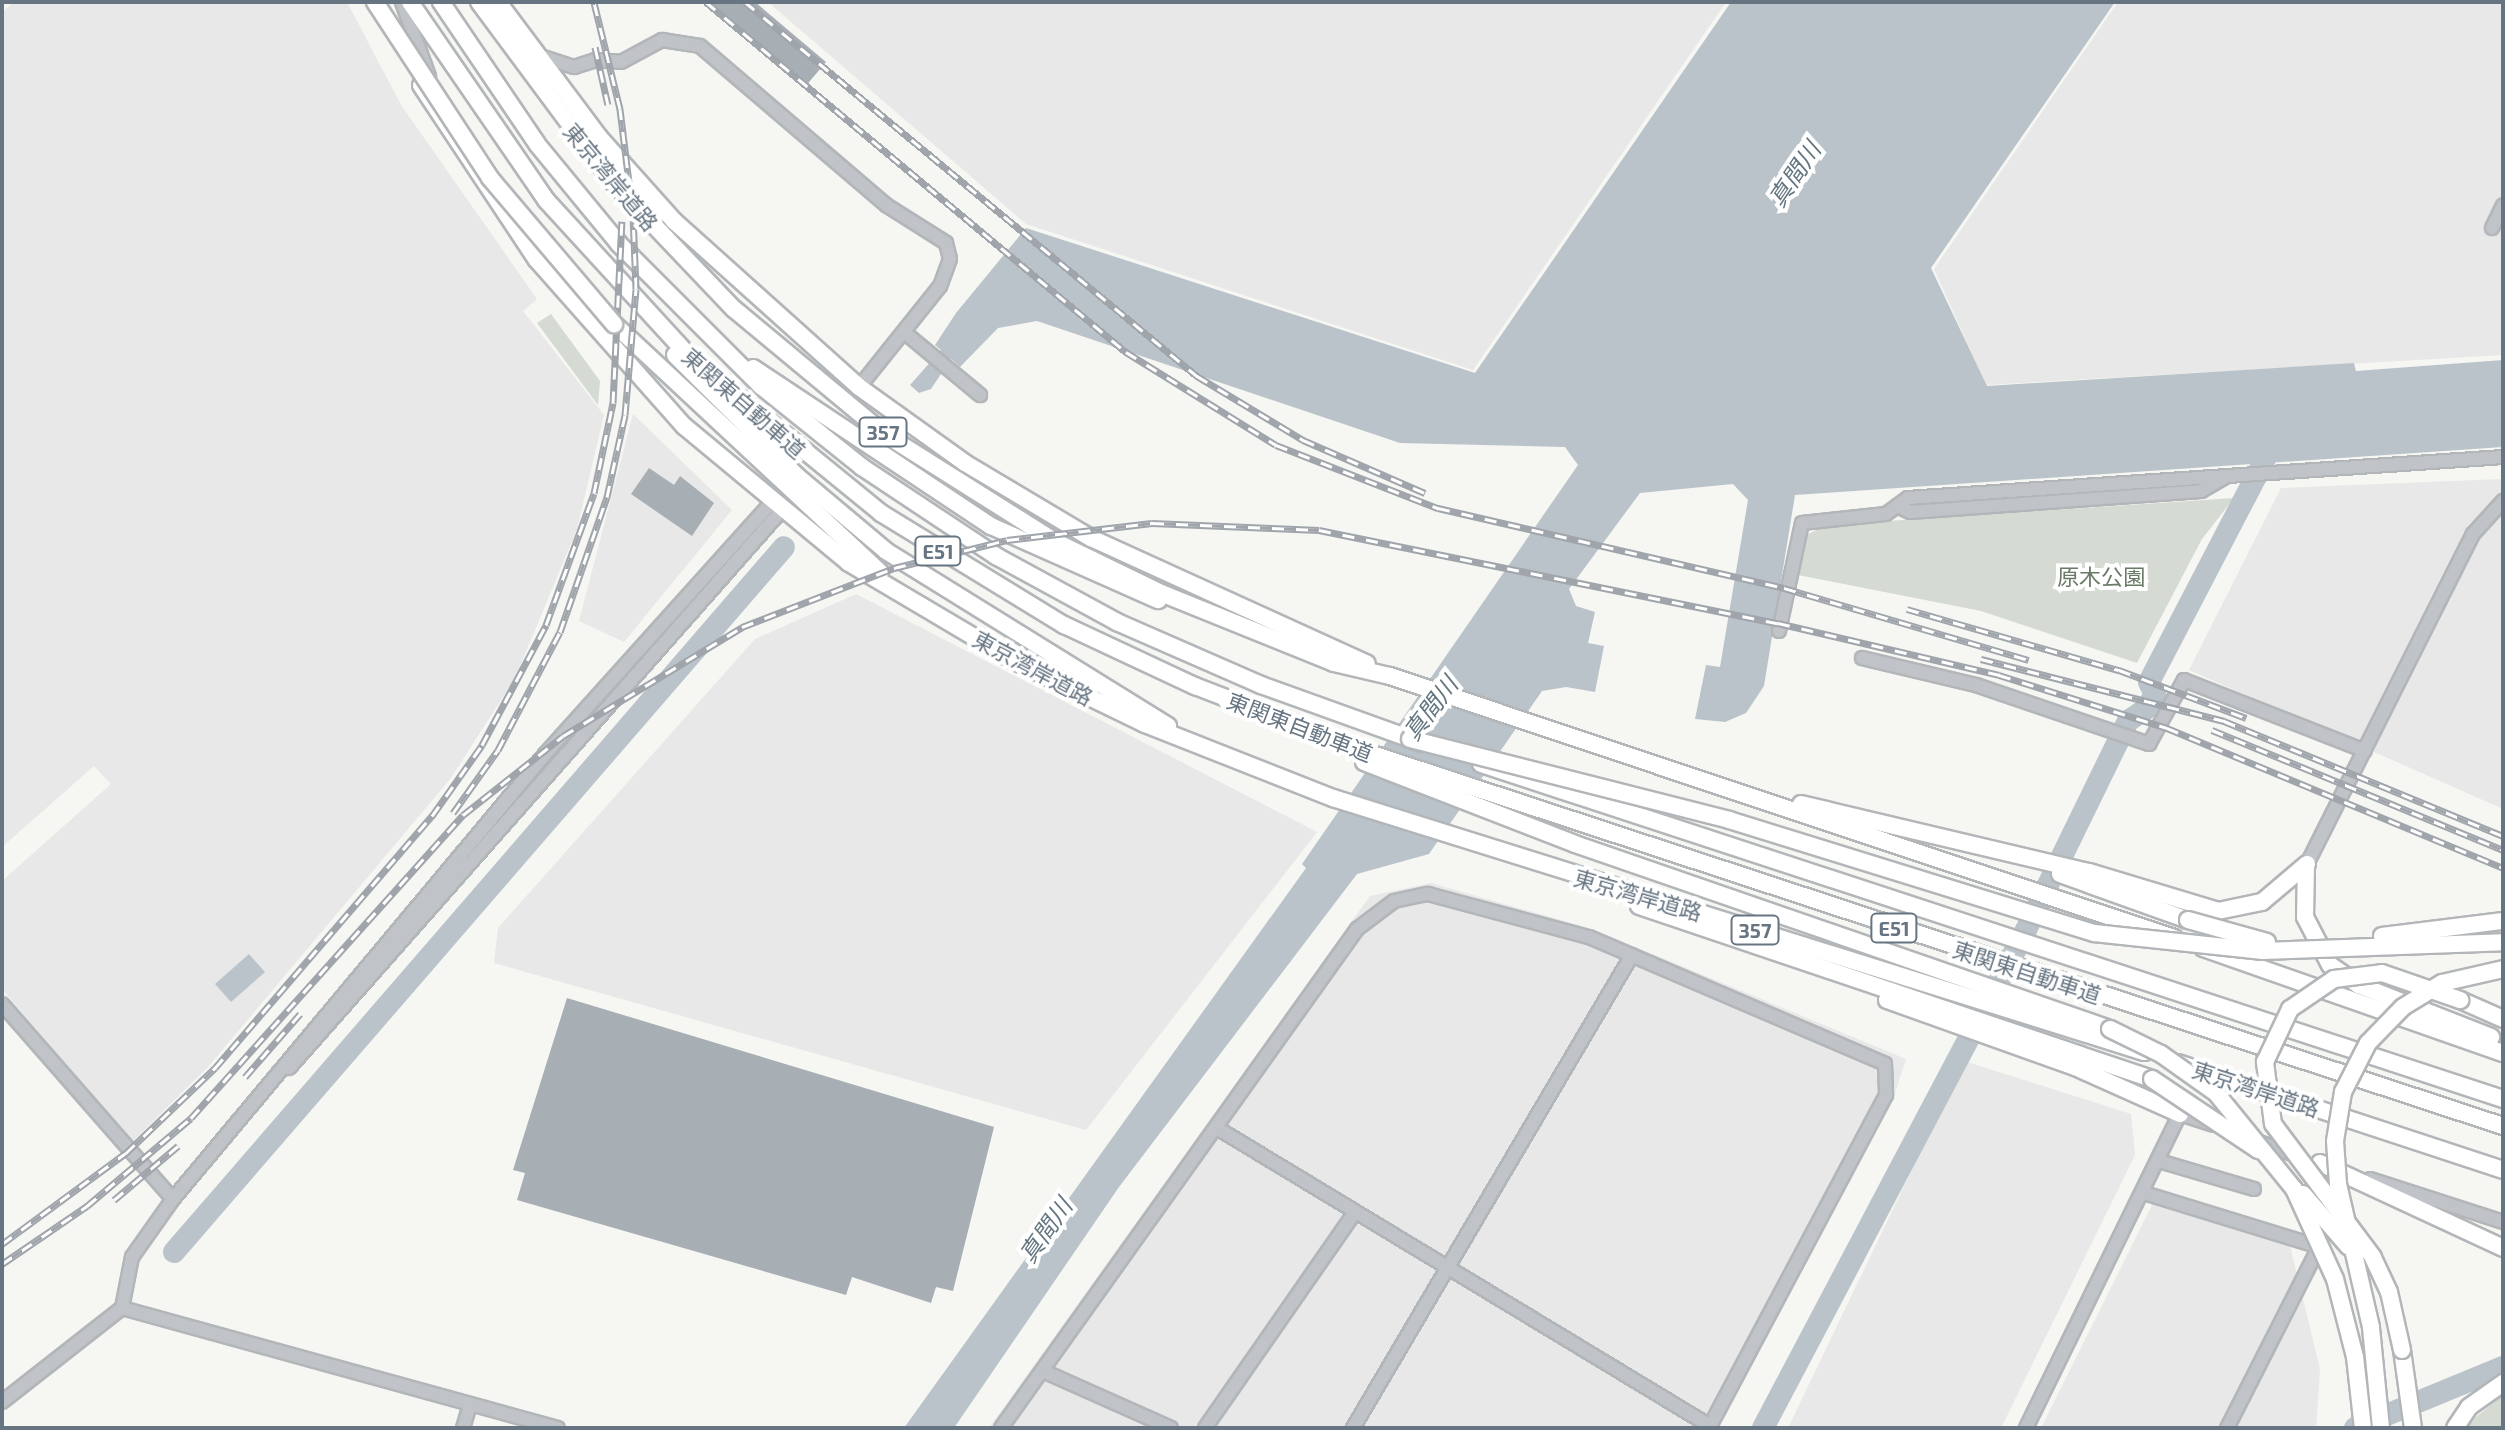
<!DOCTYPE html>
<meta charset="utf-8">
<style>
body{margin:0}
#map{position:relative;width:2505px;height:1430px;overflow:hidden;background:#f6f6f3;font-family:"Exo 2","Noto Sans JP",sans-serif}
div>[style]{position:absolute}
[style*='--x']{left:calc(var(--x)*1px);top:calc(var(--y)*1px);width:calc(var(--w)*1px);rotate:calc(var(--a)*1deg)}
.built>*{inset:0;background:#e7e8e7}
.green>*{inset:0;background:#d5dbd3}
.water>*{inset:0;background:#bac3c9}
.river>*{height:22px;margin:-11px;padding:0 11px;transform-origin:11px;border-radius:11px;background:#bac3c9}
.building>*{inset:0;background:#a7aeb4}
.roads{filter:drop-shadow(2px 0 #b3b6b9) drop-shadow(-2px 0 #b3b6b9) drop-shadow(0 2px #b3b6b9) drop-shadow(0 -2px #b3b6b9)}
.minor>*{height:12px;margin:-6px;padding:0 6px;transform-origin:6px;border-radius:6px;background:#c0c3c7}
.highway>*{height:16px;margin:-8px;padding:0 8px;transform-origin:8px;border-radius:8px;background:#fff}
.rail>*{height:7px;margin-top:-3.5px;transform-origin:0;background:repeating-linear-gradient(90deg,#fff 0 12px,#9fa5ab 0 24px);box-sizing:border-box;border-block:2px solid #9fa5ab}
.bridges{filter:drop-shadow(2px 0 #b3b6b9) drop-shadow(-2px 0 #b3b6b9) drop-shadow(0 2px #b3b6b9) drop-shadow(0 -2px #b3b6b9)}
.highway-bridge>*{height:16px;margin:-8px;padding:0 8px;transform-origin:8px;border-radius:8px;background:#fff}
span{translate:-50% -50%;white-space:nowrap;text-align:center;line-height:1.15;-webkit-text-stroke:8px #fff;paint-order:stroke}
.shield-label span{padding:2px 6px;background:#fff;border:2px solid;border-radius:6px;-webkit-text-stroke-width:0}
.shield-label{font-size:20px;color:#677582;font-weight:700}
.street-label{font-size:22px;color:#677582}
.park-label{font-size:22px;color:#697a66}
.water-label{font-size:24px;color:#63767f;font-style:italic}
.frame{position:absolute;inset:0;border:4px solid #677582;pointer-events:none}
</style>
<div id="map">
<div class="built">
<i style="clip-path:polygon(14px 2px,347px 2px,401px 105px,537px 299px,523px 311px,604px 415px,577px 529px,515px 678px,451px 778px,208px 1067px,132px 1142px,2px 989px,2px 881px,111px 784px,94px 766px,2px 847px,2px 12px)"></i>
<i style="clip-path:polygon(768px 2px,1726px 2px,1473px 370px,1026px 224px)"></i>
<i style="clip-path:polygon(2118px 2px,2503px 2px,2503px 355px,1986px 385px,1934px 269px)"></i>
<i style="clip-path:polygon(633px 414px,732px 510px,624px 642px,579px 621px)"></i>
<i style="clip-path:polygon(2503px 479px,2503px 809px,2189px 670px,2281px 488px)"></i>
<i style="clip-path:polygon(856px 594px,1317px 832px,1086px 1130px,494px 963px,498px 928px,755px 639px)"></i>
<i style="clip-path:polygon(1431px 883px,1592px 929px,1906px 1059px,1893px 1099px,1718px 1428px,989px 1428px,1370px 896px)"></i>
<i style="clip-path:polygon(1964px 1061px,2131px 1114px,2135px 1155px,2001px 1428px,1788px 1428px)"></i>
<i style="clip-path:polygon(2153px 1203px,2290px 1246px,2320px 1369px,2316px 1428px,2041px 1428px)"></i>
</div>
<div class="green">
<i style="clip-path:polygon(551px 314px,600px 381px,598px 405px,537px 323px)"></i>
<i style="clip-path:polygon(2234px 498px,2202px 539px,2137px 663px,1981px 611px,1798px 575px,1806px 535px,1827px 525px)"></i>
<i style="clip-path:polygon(2503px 1395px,2503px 1428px,2467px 1428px,2476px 1417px)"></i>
</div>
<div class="water">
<i style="clip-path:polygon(1731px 2px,2115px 2px,1931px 268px,1987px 386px,2354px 363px,2356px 371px,2503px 360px,2503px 447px,1795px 495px,1764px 686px,1746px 713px,1725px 722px,1695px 719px,1706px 665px,1720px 667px,1748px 500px,1733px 484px,1640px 493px,1569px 589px,1576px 606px,1595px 612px,1588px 643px,1604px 646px,1595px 692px,1566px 687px,1542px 691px,1429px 854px,1357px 874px,1119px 1187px,954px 1428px,904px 1428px,1306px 868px,1302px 864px,1578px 465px,1565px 447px,1400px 443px,1037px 321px,998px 328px,960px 367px,951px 359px,931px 389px,919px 393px,910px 385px,941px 350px,935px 345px,956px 313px,1026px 228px,1475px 373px)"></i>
<i style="clip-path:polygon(249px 954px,265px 972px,231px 1002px,215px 984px)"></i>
</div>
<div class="river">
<i style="--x:174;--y:1252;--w:932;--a:-49.13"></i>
<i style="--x:1763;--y:1428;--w:563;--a:-62.16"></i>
<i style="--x:2026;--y:930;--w:233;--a:-64"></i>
<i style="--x:2128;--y:721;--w:23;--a:-34"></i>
<i style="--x:2147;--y:708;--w:16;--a:-60"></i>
<i style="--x:2155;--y:694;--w:13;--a:-117"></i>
<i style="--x:2149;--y:682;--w:251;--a:-62.5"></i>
<i style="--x:2355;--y:1428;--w:160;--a:-22.4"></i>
</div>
<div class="building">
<i style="clip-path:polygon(702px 2px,755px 2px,826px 62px,804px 88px)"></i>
<i style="clip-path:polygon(649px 468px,674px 485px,680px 476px,714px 503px,692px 536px,631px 494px)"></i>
<i style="clip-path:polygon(567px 998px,994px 1127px,953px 1291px,936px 1287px,931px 1303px,852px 1277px,846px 1295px,517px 1200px,525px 1173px,513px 1170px)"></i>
</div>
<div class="roads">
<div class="minor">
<i style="--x:402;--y:2;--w:79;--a:70"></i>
<i style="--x:540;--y:56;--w:36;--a:18"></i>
<i style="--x:574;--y:67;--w:22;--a:-18"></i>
<i style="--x:595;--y:60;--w:26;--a:4"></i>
<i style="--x:621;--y:62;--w:47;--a:-28.2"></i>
<i style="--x:662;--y:40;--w:38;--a:9"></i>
<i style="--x:700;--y:46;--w:245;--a:40.5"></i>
<i style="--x:886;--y:205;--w:71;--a:32.3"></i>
<i style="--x:946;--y:243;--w:16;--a:76"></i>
<i style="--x:950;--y:259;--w:29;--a:110"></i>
<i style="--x:940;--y:286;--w:129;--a:128.7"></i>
<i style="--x:2492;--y:228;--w:25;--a:-64"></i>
<i style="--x:904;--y:332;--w:99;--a:39.7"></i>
<i style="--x:1897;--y:506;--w:14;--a:25"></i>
<i style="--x:1910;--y:512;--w:292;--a:-4.1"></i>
<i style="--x:2201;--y:491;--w:28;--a:-30"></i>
<i style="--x:1779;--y:631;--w:110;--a:-78"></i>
<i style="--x:1802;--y:523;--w:84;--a:-6.1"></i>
<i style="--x:1886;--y:514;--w:27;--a:-36"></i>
<i style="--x:1908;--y:498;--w:596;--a:-3.94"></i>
<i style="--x:1862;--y:658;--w:117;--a:13.3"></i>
<i style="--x:1976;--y:685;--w:183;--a:18.8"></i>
<i style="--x:2149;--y:744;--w:73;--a:-61.3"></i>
<i style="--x:2184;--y:680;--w:194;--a:21.4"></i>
<i style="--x:2307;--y:864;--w:369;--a:-63.3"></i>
<i style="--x:2473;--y:534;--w:45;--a:-47.7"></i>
<i style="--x:2;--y:1004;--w:259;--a:48.8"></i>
<i style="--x:289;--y:1068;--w:743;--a:-48.55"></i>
<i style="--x:1217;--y:1128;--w:576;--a:31.15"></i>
<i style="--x:2256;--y:1141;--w:41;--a:19.7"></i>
<i style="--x:2159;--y:1161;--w:99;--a:16.4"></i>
<i style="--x:2370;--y:1179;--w:140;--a:17.9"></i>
<i style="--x:2144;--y:1193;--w:183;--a:17.1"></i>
<i style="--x:2319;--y:1247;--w:203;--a:116.9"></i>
<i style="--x:122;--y:1308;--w:452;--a:15.4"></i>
<i style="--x:1043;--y:1371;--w:140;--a:24"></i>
<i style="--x:2;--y:1402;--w:152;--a:-38.1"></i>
<i style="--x:122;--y:1308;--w:52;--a:-78.9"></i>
<i style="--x:132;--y:1257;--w:71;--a:-54.7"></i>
<i style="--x:173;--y:1199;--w:581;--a:-50.09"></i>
<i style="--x:546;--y:753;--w:336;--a:-48"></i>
<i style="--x:463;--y:1428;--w:24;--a:-73"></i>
<i style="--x:1001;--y:1428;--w:613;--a:-54.49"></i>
<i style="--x:1357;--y:929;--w:46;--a:-37.1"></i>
<i style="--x:1394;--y:901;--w:35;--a:-12"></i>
<i style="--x:1428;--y:894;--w:167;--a:15"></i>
<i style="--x:1589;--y:937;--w:322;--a:23.2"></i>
<i style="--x:1885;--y:1064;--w:31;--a:88"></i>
<i style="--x:1886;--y:1095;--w:377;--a:118"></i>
<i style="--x:1205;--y:1428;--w:263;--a:-55.2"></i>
<i style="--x:1353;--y:1428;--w:549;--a:-59.47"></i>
<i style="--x:2026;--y:1428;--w:350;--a:-63.9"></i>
<i style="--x:2180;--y:1114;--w:35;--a:18"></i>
</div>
<div class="highway">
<i style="--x:410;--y:2;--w:240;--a:55.5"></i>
<i style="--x:546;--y:200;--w:214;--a:47.5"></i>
<i style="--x:691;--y:358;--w:245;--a:39.2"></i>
<i style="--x:881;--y:513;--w:215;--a:31.5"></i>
<i style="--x:1064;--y:625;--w:145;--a:25"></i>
<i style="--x:1195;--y:686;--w:183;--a:21.1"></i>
<i style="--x:1366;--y:752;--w:1197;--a:18.21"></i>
<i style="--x:441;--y:2;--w:171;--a:55.9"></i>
<i style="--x:537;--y:144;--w:129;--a:50.6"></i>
<i style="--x:619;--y:244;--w:201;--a:45"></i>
<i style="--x:761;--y:386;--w:129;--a:38.7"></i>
<i style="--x:862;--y:467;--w:161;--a:33.6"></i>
<i style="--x:996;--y:556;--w:138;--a:28.6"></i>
<i style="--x:1117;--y:622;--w:157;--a:23.6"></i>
<i style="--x:1261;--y:685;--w:171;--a:19.8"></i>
<i style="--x:479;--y:2;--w:222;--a:53.4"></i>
<i style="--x:611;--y:180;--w:178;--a:46.4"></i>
<i style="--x:734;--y:309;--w:197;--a:39.7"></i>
<i style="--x:886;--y:435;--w:199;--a:32.2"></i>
<i style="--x:1054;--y:541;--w:119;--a:25.9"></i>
<i style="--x:1161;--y:593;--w:187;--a:22"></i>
<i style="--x:1334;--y:663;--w:57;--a:13.1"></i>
<i style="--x:1390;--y:676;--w:827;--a:18.48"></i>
<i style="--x:498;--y:2;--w:169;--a:53.2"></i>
<i style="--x:599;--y:137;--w:113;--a:48.2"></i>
<i style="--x:674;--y:221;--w:249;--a:41.9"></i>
<i style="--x:859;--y:387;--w:130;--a:35.6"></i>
<i style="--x:965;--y:463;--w:147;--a:30.8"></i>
<i style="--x:1091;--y:538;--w:303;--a:24.5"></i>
<i style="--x:421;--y:85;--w:210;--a:56.5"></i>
<i style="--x:537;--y:260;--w:222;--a:48.5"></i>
<i style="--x:684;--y:426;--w:214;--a:39.7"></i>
<i style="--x:849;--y:563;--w:193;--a:30.6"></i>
<i style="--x:1015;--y:661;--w:144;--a:25.9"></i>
<i style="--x:1145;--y:724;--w:202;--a:21.5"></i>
<i style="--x:1333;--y:798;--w:850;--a:17.39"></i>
<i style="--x:614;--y:324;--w:364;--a:43"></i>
<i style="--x:675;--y:355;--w:172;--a:44.8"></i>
<i style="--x:797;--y:476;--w:116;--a:40.1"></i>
<i style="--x:886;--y:551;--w:332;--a:31.8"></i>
<i style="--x:753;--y:368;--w:286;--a:33.6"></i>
<i style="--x:991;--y:526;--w:183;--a:23.9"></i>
<i style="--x:1364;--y:762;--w:226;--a:21.2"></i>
<i style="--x:1575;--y:844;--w:566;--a:19.08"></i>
<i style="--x:1481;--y:764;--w:1076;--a:18.15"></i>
<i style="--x:1801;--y:804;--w:296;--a:13.3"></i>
<i style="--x:2089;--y:872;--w:135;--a:16.8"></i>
<i style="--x:2218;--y:911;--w:45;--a:-11.6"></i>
<i style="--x:2262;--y:902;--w:59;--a:-40.2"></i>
<i style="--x:2306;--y:865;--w:52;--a:91.1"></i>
<i style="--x:2305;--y:917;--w:54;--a:62.5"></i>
<i style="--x:2330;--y:965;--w:35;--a:35"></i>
<i style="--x:2359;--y:985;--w:142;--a:21.5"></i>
<i style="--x:2060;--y:874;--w:136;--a:19.8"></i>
<i style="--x:1639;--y:906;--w:541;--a:18.64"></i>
<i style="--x:2203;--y:948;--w:318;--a:19.3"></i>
<i style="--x:1887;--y:1000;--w:200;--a:19.6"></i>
<i style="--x:2075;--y:1067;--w:115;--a:24.1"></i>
<i style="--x:2460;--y:1000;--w:47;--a:23.8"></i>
<i style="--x:2178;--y:1063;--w:342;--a:18.2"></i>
<i style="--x:2320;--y:1163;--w:202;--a:24.9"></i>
<i style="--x:2402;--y:1350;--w:79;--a:82"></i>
<i style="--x:2455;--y:1428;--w:25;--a:-56"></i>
<i style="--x:2469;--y:1407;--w:42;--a:-35.2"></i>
</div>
</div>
<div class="rail">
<i style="--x:706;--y:2;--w:547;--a:39.81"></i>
<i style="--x:1126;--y:352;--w:176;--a:31.8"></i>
<i style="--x:1276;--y:445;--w:174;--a:21.3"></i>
<i style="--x:1438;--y:508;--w:355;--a:13"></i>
<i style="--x:1784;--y:588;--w:255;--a:16.4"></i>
<i style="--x:745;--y:2;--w:587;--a:39.61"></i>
<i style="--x:1197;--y:376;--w:124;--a:31.1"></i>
<i style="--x:1303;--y:440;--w:133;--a:23.5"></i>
<i style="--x:595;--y:47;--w:59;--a:77.4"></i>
<i style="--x:1907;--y:609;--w:221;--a:16.1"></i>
<i style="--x:2119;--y:670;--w:136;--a:20.7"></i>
<i style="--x:1981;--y:659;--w:251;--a:14.3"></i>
<i style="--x:2224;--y:721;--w:302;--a:22.4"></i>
<i style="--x:2212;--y:730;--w:315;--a:22.4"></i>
<i style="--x:453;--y:813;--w:77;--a:-54.5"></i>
<i style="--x:498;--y:750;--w:133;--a:-62.3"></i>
<i style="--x:560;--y:632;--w:143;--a:-70.8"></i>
<i style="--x:607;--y:497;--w:84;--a:-77.6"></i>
<i style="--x:625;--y:415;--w:126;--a:-85"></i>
<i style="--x:636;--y:289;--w:74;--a:-92.3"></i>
<i style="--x:633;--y:215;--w:107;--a:-97"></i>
<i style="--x:620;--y:109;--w:110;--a:-103.7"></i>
<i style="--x:245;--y:1077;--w:84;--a:-48.9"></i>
<i style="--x:114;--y:1200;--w:84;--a:-40.2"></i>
<i style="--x:2;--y:1244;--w:154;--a:-36.3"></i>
<i style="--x:126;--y:1153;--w:123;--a:-43.7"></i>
<i style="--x:215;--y:1068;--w:333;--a:-49.3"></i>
<i style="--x:432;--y:816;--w:87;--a:-54.8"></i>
<i style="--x:482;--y:745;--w:136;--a:-61.9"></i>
<i style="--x:546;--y:625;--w:140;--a:-70"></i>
<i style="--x:594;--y:493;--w:92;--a:-78.1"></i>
<i style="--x:613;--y:403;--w:182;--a:-87.2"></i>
<i style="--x:2;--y:1264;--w:103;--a:-34.3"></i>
<i style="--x:87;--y:1206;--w:136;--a:-40.2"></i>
<i style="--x:191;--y:1118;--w:407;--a:-48.1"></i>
<i style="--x:463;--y:815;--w:127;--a:-38.3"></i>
<i style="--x:563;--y:736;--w:210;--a:-31.3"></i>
<i style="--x:742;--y:627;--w:163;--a:-21.2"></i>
<i style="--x:894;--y:568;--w:116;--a:-13.9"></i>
<i style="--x:1007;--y:540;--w:146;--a:-6.7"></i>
<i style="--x:1152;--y:523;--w:167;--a:2.4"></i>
<i style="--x:1319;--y:530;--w:468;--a:11.5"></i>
<i style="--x:1778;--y:623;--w:227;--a:13.2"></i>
<i style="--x:1999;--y:675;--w:176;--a:17.5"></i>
<i style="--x:2167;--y:728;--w:364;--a:22.6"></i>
</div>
<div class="bridges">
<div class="highway-bridge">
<i style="--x:375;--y:2;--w:210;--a:56.8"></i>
<i style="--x:490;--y:178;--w:192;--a:49.7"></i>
<i style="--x:1410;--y:739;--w:329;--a:14.2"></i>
<i style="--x:1729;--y:820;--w:382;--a:17.2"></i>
<i style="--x:2094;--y:933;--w:170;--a:6.1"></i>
<i style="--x:2263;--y:951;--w:240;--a:-2.1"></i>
<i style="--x:2188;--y:920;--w:82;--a:15.6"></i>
<i style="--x:2382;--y:936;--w:122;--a:-7.1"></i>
<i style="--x:2110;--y:1029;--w:57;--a:26.1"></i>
<i style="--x:2161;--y:1054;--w:67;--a:35.3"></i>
<i style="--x:2216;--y:1093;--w:124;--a:50.9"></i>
<i style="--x:2294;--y:1189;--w:99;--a:65.5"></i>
<i style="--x:2335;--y:1279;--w:81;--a:75.6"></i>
<i style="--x:2355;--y:1357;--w:71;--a:83.6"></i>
<i style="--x:2152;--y:1079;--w:128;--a:33.8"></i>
<i style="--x:2303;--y:1194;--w:69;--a:49.1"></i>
<i style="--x:2402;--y:1350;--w:59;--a:-102.6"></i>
<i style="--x:2389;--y:1292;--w:38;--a:-115"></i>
<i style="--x:2373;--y:1257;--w:166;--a:-126.9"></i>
<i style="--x:2273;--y:1124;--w:63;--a:-97.4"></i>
<i style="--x:2265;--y:1062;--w:59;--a:-64.7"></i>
<i style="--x:2290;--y:1009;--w:53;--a:-34.3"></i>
<i style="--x:2334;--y:979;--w:48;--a:-7.1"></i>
<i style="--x:2382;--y:973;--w:83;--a:19.1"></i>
<i style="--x:2381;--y:1428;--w:101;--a:-95.7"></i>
<i style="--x:2371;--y:1327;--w:147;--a:-103"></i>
<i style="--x:2338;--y:1184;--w:43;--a:-94"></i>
<i style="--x:2335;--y:1141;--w:50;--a:-80.7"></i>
<i style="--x:2343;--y:1092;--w:55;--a:-63"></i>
<i style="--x:2368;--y:1043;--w:50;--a:-45.8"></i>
<i style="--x:2403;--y:1007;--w:46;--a:-31.6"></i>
<i style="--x:2442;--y:983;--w:63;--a:-12.9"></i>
</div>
</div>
<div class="shield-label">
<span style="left:883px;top:432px">357</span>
<span style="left:938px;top:551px">E51</span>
<span style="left:1894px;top:928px">E51</span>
<span style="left:1755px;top:930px">357</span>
</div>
<div class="street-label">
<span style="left:611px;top:177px;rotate:50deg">東京湾岸道路</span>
<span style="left:744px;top:403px;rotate:41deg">東関東自動車道</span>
<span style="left:1033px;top:668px;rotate:28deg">東京湾岸道路</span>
<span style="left:1300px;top:727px;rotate:21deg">東関東自動車道</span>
<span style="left:1638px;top:895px;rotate:16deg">東京湾岸道路</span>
<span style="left:2027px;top:972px;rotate:18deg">東関東自動車道</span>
<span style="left:2256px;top:1089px;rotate:18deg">東京湾岸道路</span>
</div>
<div class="park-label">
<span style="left:2101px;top:577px">原木公園</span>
</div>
<div class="water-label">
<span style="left:1794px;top:174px;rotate:-56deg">真間川</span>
<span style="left:1430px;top:708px;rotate:-53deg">真間川</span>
<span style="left:1045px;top:1230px;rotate:-55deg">真間川</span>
</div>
<div class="frame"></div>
</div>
